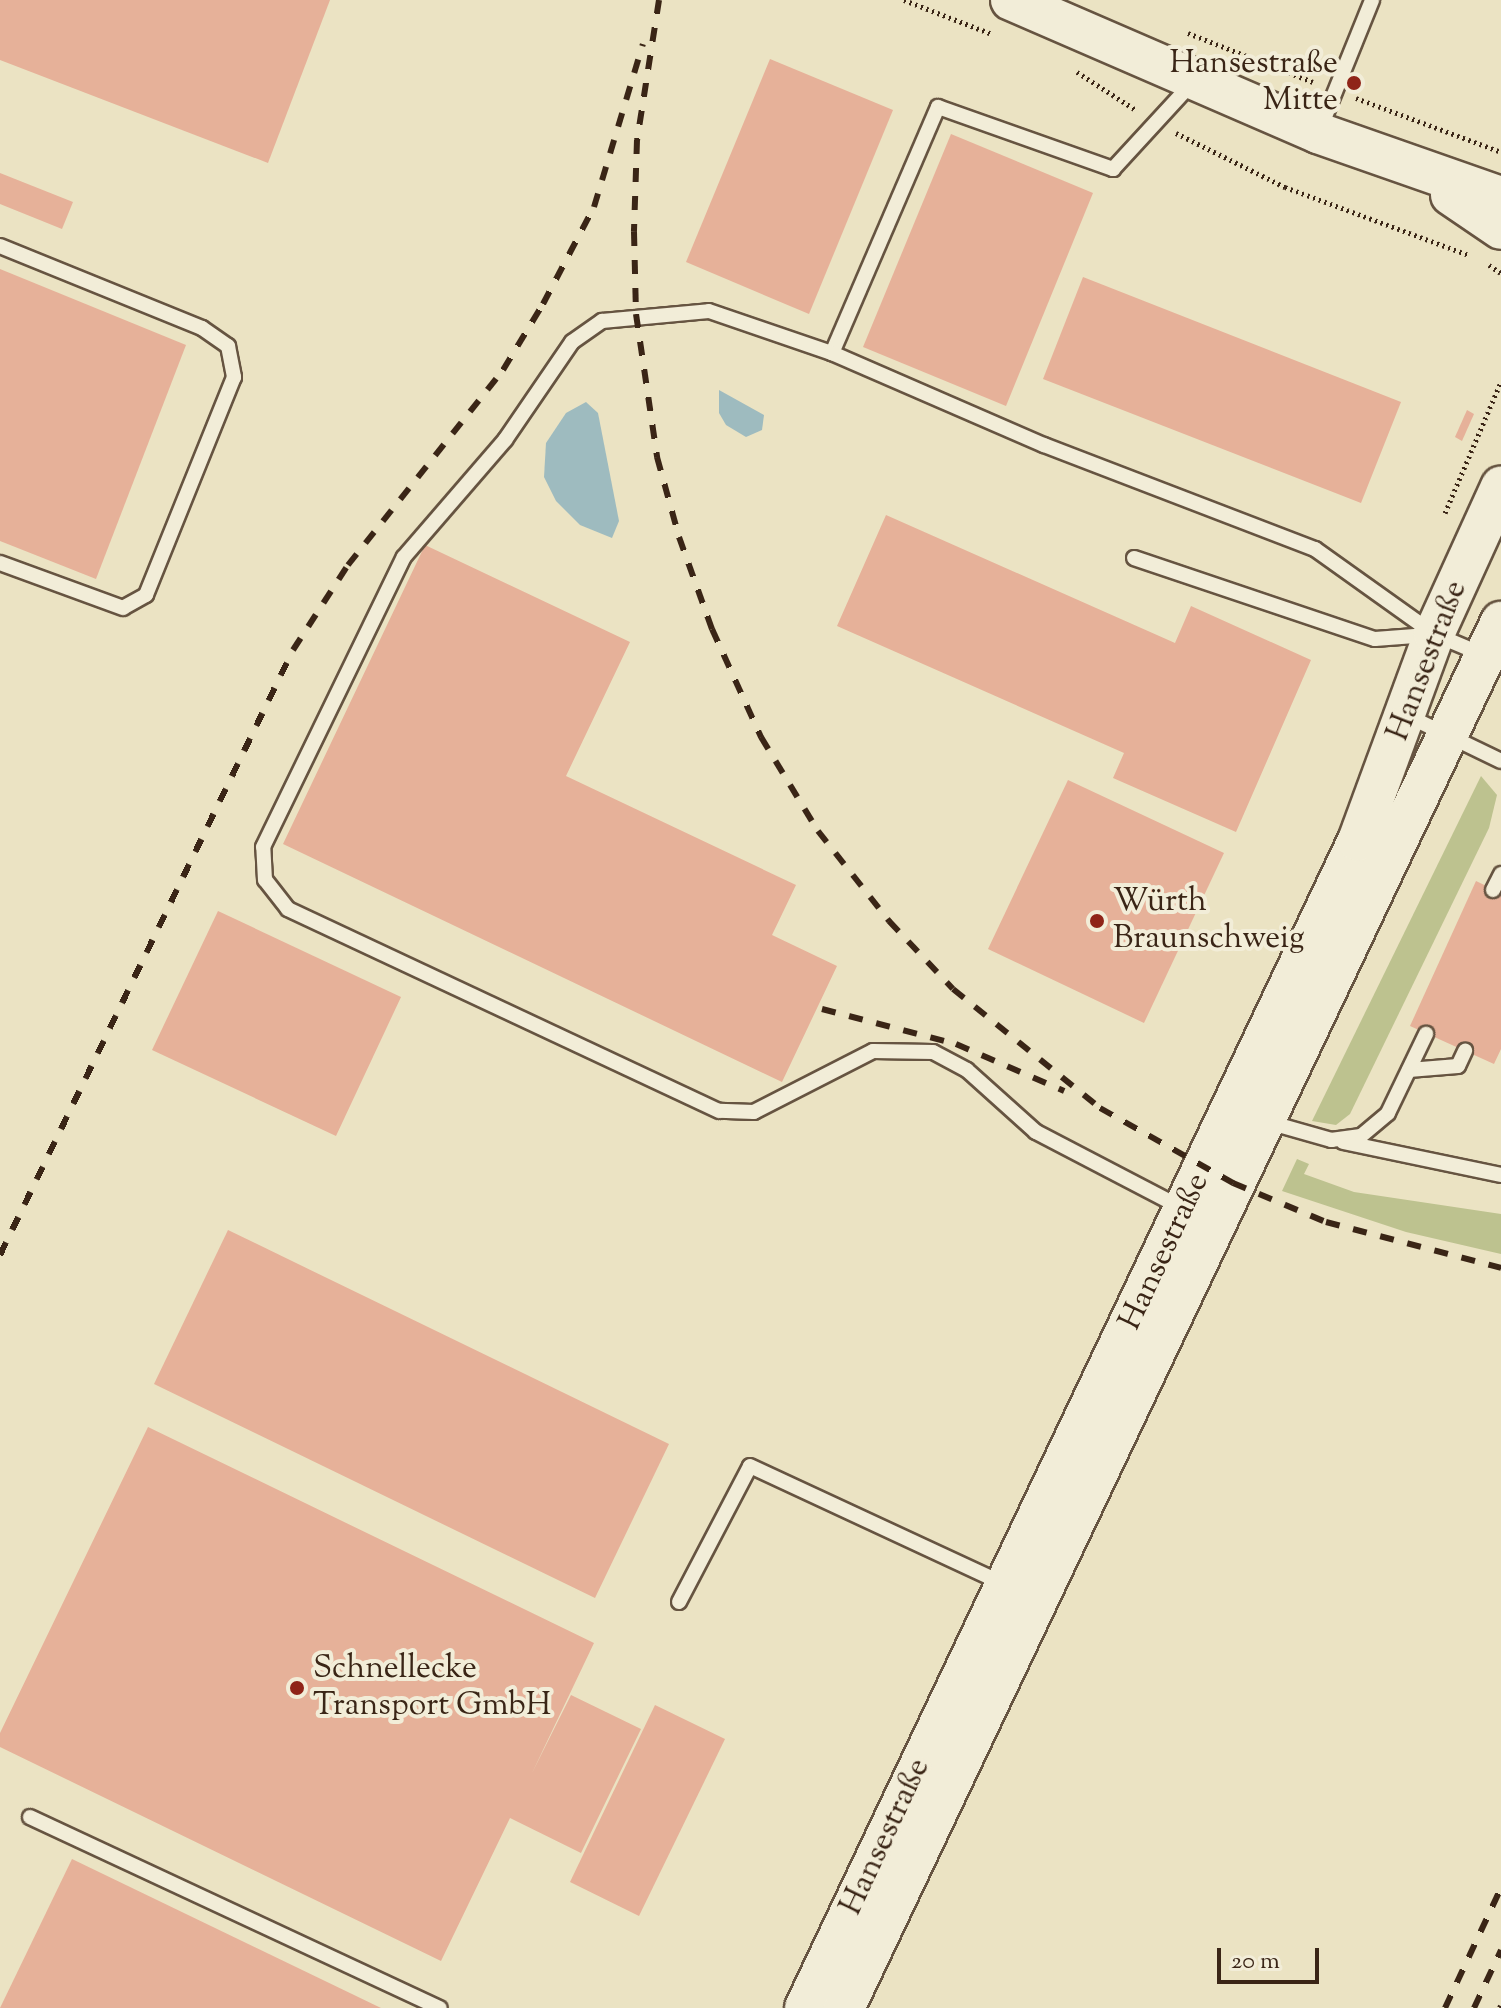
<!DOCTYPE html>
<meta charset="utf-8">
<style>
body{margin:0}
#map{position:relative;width:1501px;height:2008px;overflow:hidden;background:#ebe3c3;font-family:"Sorts Mill Goudy",serif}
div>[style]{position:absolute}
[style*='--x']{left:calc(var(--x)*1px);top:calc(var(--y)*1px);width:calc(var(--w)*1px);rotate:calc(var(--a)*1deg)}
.green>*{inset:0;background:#bdc28f}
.water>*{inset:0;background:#9ebbbf}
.building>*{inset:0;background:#e6b199}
.path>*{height:5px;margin-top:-2.5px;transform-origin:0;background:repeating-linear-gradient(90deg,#3a2516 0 2px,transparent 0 6px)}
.roads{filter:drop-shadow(2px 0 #665441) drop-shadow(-2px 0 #665441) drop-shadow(0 2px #665441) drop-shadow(0 -2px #665441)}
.lane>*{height:14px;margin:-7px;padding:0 7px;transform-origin:7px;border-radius:7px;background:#f2edd8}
.secondary>*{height:40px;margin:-20px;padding:0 20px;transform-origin:20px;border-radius:20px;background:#f2edd8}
.rail>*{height:6px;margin-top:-3px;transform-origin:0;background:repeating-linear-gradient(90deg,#3a2516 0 14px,transparent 0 28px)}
.dots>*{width:22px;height:22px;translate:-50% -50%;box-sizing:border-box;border:4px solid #f2edd8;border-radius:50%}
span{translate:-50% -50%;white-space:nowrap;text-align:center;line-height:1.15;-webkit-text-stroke:8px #f2edd8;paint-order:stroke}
.poi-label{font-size:32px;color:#3a2516}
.right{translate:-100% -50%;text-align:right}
.left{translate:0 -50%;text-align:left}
.street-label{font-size:32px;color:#3a2516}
.scale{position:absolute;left:1217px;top:1948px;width:102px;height:36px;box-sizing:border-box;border:4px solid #3a2516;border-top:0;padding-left:10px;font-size:24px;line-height:28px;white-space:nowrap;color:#3a2516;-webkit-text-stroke:6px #f2edd8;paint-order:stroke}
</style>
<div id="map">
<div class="green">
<i style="clip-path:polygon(1481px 776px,1497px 795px,1489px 828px,1350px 1114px,1336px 1125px,1312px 1121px)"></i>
<i style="clip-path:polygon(1297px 1159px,1309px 1164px,1304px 1174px,1354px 1192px,1501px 1214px,1501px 1254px,1406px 1232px,1282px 1191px)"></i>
</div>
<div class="water">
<i style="clip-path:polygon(719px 390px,764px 415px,762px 430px,746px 437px,726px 425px,719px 413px)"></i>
<i style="clip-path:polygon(586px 402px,598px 413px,619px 521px,612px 538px,580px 525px,556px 501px,544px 477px,546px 443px,566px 413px)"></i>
</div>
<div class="building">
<i style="clip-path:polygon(0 0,330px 0,268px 163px,0 60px)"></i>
<i style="clip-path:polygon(770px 59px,893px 110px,809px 314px,686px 262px)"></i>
<i style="clip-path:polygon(951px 134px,1093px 193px,1006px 406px,863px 347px)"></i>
<i style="clip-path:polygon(0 173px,73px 202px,62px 229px,0 204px)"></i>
<i style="clip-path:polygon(0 269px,186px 345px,96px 579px,0 541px)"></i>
<i style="clip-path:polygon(1083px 277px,1401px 402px,1361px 503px,1043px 379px)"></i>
<i style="clip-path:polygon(1467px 410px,1474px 414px,1462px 441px,1455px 437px)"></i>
<i style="clip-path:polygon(886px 515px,1175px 643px,1191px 606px,1311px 660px,1236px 832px,1113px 778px,1124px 753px,837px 626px)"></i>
<i style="clip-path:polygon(425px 545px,630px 642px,566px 776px,796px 885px,772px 935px,837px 966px,782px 1082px,283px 844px)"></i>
<i style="clip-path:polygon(1068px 780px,1224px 853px,1144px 1023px,988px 949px)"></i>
<i style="clip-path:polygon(1476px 881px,1501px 893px,1501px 1049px,1494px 1064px,1410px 1026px)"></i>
<i style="clip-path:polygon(218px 911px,401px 997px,336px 1136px,152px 1050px)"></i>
<i style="clip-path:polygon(228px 1230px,669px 1444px,595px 1598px,154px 1384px)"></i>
<i style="clip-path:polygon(148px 1427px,594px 1643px,532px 1773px,571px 1695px,641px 1729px,581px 1853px,510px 1818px,441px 1961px,0 1747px,0 1733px)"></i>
<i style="clip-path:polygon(655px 1705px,725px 1739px,639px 1916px,570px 1882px)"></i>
<i style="clip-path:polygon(72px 1859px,381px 2008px,0 2008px)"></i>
</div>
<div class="path">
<i style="--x:904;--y:0;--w:94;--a:21.1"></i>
<i style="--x:1188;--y:33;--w:134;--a:21.4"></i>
<i style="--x:1077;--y:72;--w:70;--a:32.8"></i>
<i style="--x:1356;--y:98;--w:155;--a:20.4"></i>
<i style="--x:1176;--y:133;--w:122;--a:26.4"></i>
<i style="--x:1285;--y:187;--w:196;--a:20.3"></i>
<i style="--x:1489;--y:265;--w:14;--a:34"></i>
<i style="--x:1445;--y:513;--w:142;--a:-66.9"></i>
</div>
<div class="roads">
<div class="lane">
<i style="--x:1320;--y:129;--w:139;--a:-68"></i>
<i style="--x:0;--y:246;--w:218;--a:22.1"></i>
<i style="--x:202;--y:328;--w:32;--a:35"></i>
<i style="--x:228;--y:346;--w:32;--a:79"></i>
<i style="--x:234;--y:377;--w:235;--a:112"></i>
<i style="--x:146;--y:595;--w:26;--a:151"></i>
<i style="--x:123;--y:608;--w:131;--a:-159.9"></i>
<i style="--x:832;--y:353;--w:268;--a:-66.7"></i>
<i style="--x:938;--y:107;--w:186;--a:19.5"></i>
<i style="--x:1113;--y:169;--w:117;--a:-47.4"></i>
<i style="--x:1134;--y:558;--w:254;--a:18.6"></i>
<i style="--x:1375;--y:639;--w:53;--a:-4.3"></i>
<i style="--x:1408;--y:716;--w:103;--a:25.8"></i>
<i style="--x:1493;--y:890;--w:18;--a:-63"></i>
<i style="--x:1409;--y:1070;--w:49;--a:-4.7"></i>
<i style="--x:1458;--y:1066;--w:17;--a:-65"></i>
<i style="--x:1268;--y:1122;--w:66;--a:15.9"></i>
<i style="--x:1331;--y:1140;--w:30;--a:-8"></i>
<i style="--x:1361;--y:1136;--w:35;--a:-40"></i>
<i style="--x:1388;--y:1113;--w:88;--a:-64.3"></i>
<i style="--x:1343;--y:1142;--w:161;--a:11.8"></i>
<i style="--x:1182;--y:1208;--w:165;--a:-152.5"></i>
<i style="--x:1036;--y:1132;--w:93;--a:-138.1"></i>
<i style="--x:967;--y:1070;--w:38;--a:-152"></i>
<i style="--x:933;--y:1052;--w:60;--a:-179"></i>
<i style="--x:873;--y:1051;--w:134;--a:152.9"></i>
<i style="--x:754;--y:1112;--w:35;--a:-178"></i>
<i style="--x:719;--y:1111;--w:476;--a:-154.9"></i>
<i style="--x:288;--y:909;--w:37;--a:-128"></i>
<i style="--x:265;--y:880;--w:33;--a:-93"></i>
<i style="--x:263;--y:847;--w:322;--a:-64.1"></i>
<i style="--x:404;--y:557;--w:155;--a:-49.2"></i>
<i style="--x:505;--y:440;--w:119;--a:-55.6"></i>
<i style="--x:572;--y:342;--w:37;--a:-35"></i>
<i style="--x:602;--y:321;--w:107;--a:-5.3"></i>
<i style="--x:709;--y:311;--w:130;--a:18.9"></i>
<i style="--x:832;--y:353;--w:231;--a:23.5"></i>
<i style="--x:1044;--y:445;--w:290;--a:21"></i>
<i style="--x:1315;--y:549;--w:146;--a:35.5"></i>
<i style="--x:1434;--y:634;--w:54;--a:22.8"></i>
<i style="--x:679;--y:1602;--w:153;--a:-62.4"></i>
<i style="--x:750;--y:1466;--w:278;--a:24.9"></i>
<i style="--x:30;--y:1817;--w:452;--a:25"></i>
</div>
<div class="secondary">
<i style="--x:1011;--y:0;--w:335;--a:23.4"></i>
<i style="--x:1318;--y:133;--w:194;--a:19.3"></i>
<i style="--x:1451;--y:195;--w:60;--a:34.2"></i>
<i style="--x:805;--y:2008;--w:1291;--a:-64.65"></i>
<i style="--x:1358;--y:841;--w:221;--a:-69.8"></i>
<i style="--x:1434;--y:634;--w:162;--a:-65.5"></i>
<i style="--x:844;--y:2008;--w:1534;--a:-64.64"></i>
</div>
</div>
<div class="rail">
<i style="--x:659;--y:0;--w:142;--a:98.9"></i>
<i style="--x:637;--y:140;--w:92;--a:91.9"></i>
<i style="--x:634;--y:232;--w:82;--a:88.6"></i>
<i style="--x:636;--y:314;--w:145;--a:81.6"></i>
<i style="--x:657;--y:457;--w:83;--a:74.6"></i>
<i style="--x:679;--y:537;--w:98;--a:70.3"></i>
<i style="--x:712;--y:629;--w:119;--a:65.6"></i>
<i style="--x:761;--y:737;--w:110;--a:58.8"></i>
<i style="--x:818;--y:831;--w:115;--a:51.7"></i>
<i style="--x:889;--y:921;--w:93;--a:46.7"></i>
<i style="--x:953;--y:989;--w:189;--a:39"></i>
<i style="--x:1100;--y:1108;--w:153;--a:29.4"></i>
<i style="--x:1233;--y:1183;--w:101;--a:22.8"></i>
<i style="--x:1326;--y:1222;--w:181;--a:14.7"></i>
<i style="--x:822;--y:1009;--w:138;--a:14.6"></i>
<i style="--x:956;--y:1044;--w:118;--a:23.5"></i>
<i style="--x:0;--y:1255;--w:672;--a:-64.16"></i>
<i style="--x:293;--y:650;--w:101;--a:-57.1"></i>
<i style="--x:348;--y:565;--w:249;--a:-51.5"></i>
<i style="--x:503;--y:370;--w:77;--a:-58.8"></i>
<i style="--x:543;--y:304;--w:110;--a:-62.3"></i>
<i style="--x:594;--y:207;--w:170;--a:-73.3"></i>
<i style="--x:1445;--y:2008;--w:132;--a:-65"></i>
<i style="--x:1474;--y:2008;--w:64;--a:-65"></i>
<i style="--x:1500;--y:2008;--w:2;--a:-63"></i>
</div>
<div class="dots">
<i style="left:1354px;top:83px;background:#8f2418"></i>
<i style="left:1097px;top:921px;background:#8f2418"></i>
<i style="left:297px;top:1688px;background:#8f2418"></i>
</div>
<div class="poi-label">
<span class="right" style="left:1338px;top:83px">Hansestraße<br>Mitte</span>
<span class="left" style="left:1113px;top:921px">Würth<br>Braunschweig</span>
<span class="left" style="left:313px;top:1688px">Schnellecke<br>Transport GmbH</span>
</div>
<div class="street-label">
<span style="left:1428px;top:661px;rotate:-69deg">Hansestraße</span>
<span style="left:1165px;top:1252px;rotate:-65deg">Hansestraße</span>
<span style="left:886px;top:1837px;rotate:-65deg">Hansestraße</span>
</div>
<div class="scale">20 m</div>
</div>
